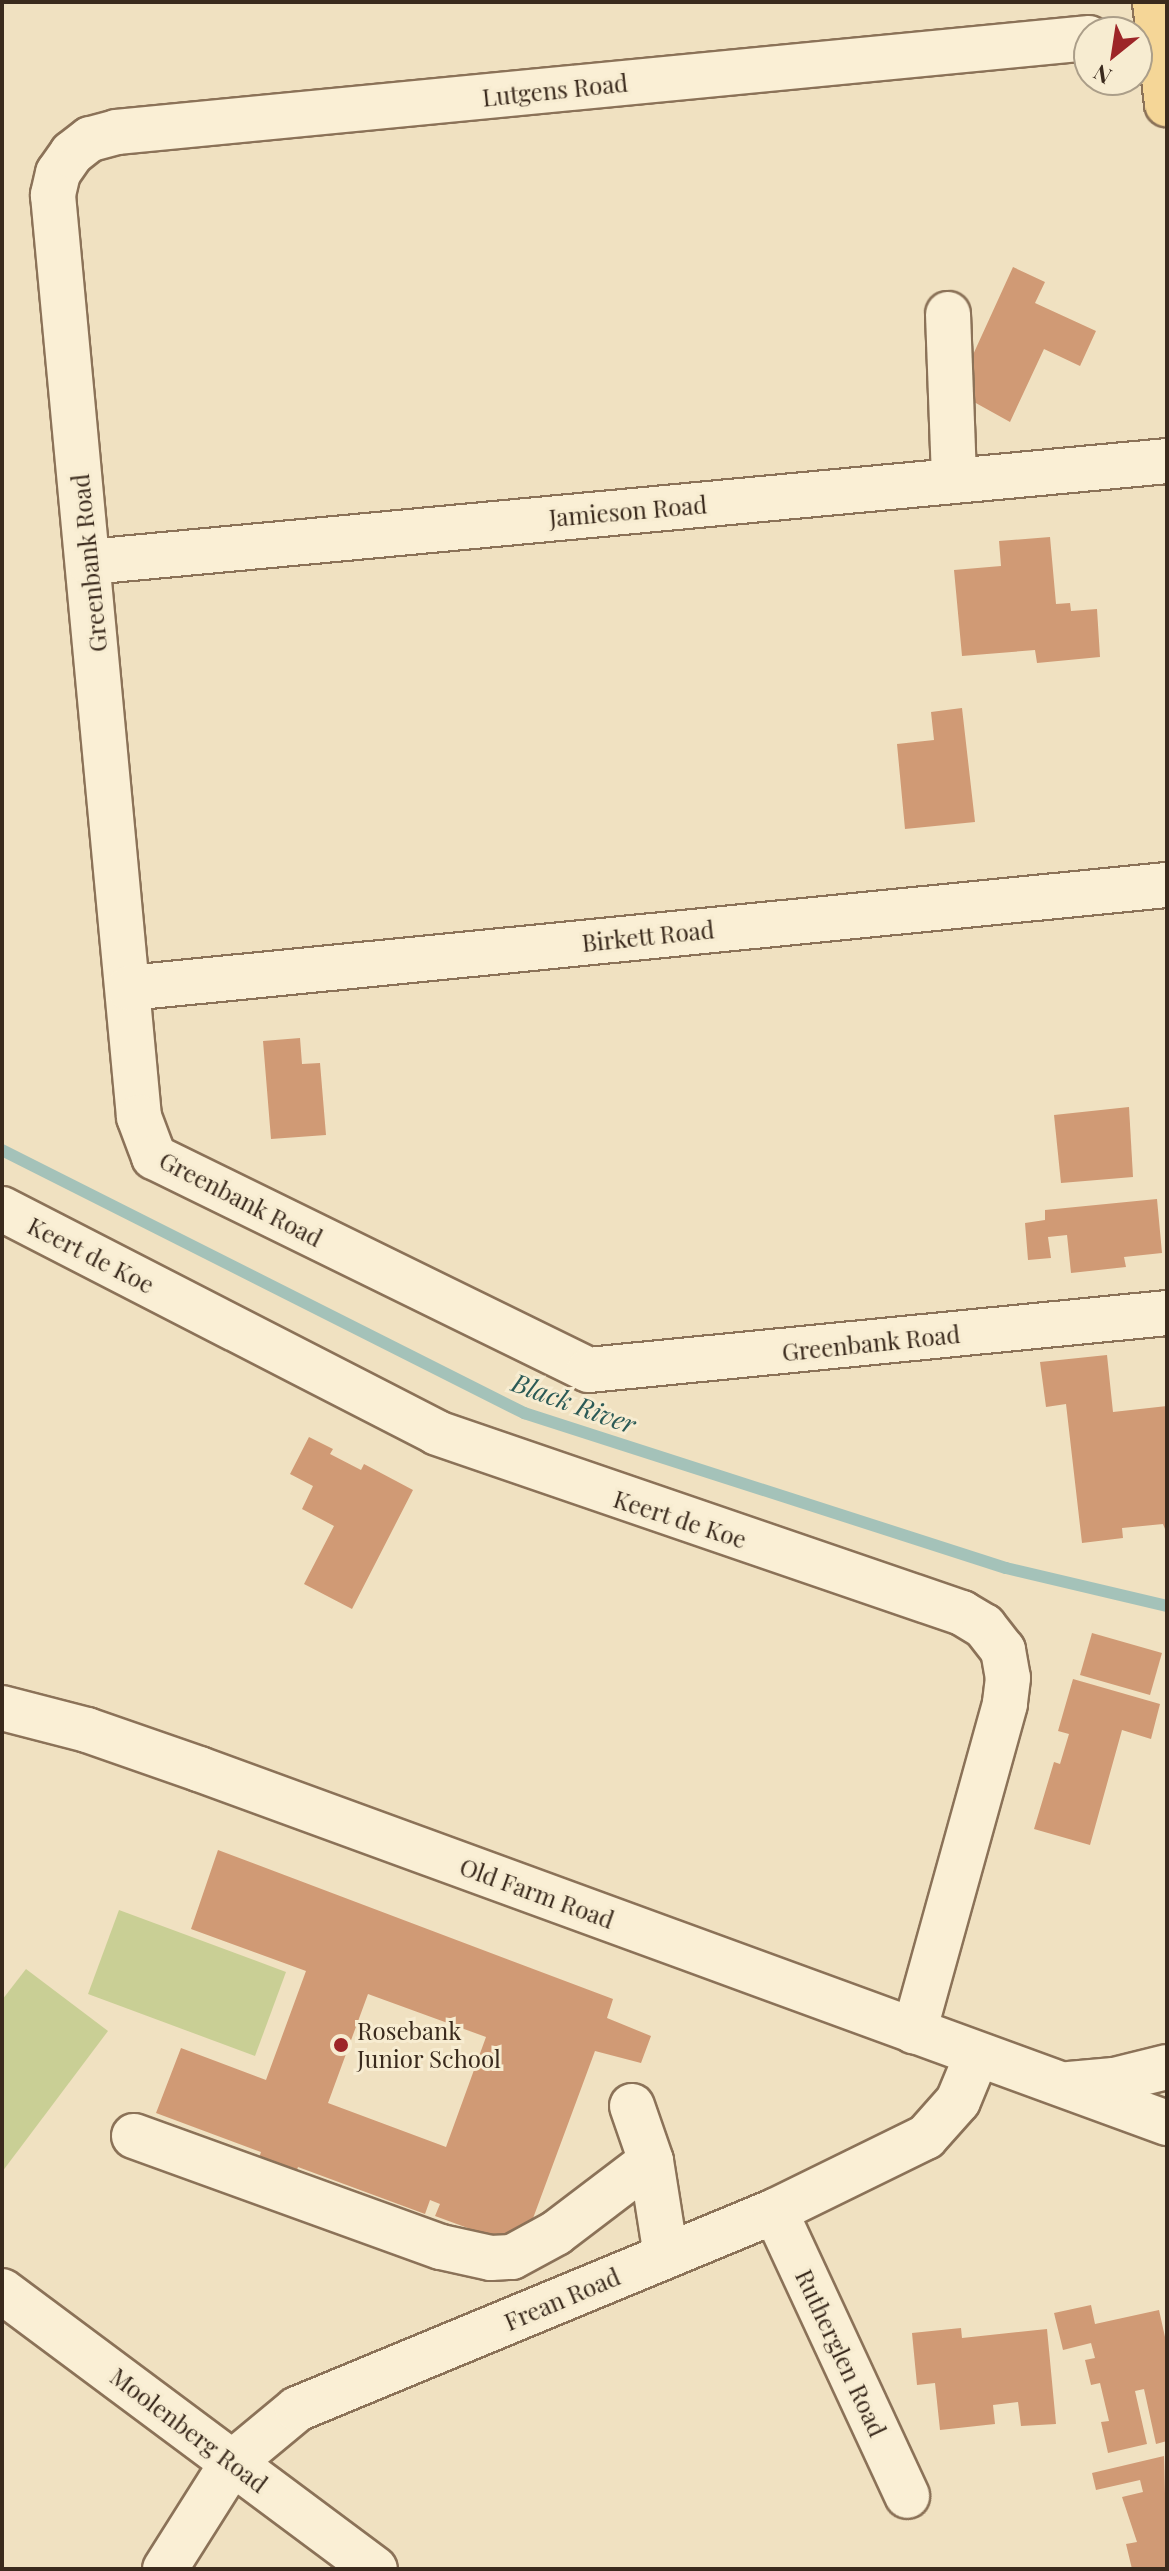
<!DOCTYPE html>
<style>
body{margin:0}
#map{position:relative;width:1169px;height:2571px;overflow:hidden;background:#f0e1c1;font-family:"Playfair Display",serif}
div>[style]{position:absolute}
[style*='--x']{left:calc(var(--x)*1px);top:calc(var(--y)*1px);width:calc(var(--w)*1px);rotate:calc(var(--a)*1deg)}
.green>*{inset:0;background:#c9cf95}
.stream>*{height:12px;margin:-6px;padding:0 6px;transform-origin:6px;border-radius:6px;background:#a4c2b9}
.building>*{inset:0;background:#d09a75}
.roads{filter:drop-shadow(2px 0 #8b7258) drop-shadow(-2px 0 #8b7258) drop-shadow(0 2px #8b7258) drop-shadow(0 -2px #8b7258)}
.minor>*{height:44px;margin:-22px;padding:0 22px;transform-origin:22px;border-radius:22px;background:#faefd5}
.major>*{height:44px;margin:-22px;padding:0 22px;transform-origin:22px;border-radius:22px;background:#f5d697}
.dots>*{width:22px;height:22px;translate:-50% -50%;box-sizing:border-box;border:4px solid #f7ecd1;border-radius:50%}
span{translate:-50% -50%;white-space:nowrap;text-align:center;line-height:1.15;-webkit-text-stroke:6px #f7ecd1;paint-order:stroke}
.street-label{font-size:24px;color:#3a2a1d}
.poi-label{font-size:24px;color:#3a2a1d}
.left{translate:0 -50%;text-align:left}
.water-label{font-size:26px;color:#2b5a56;font-style:italic}
.frame{position:absolute;inset:0;border:4px solid #3a2a1d;pointer-events:none}
.north{position:absolute;left:1073px;top:16px;width:80px;height:80px;box-sizing:border-box;background:#f7ecd1;border:2px solid #ab9e89;border-radius:50%;rotate:210deg;font-size:22px;font-weight:700;line-height:32px;text-align:center;color:#3a2a1d}
.north::after{content:'';display:block;margin:auto;width:28px;height:36px;background:#9d2528;clip-path:polygon(50% 0,100% 100%,50% 72%,0 100%)}
</style>
<div id="map">
<div class="green">
<i style="clip-path:polygon(119px 1910px,286px 1972px,255px 2056px,88px 1994px)"></i>
<i style="clip-path:polygon(26px 1969px,108px 2031px,2px 2172px,2px 2000px)"></i>
</div>
<div class="stream">
<i style="--x:2;--y:1150;--w:585;--a:26.74"></i>
<i style="--x:524;--y:1413;--w:506;--a:17.83"></i>
<i style="--x:1006;--y:1568;--w:165;--a:13.3"></i>
</div>
<div class="building">
<i style="clip-path:polygon(1013px 267px,1045px 282px,1035px 303px,1096px 331px,1080px 366px,1044px 349px,1010px 422px,956px 392px)"></i>
<i style="clip-path:polygon(1050px 537px,1056px 604px,1070px 603px,1071px 611px,1097px 609px,1100px 657px,1037px 663px,1035px 650px,962px 656px,954px 570px,1001px 566px,999px 541px)"></i>
<i style="clip-path:polygon(962px 708px,975px 822px,905px 829px,897px 744px,934px 740px,931px 712px)"></i>
<i style="clip-path:polygon(300px 1038px,302px 1064px,320px 1063px,326px 1135px,271px 1139px,263px 1041px)"></i>
<i style="clip-path:polygon(1129px 1107px,1133px 1177px,1061px 1183px,1054px 1115px)"></i>
<i style="clip-path:polygon(1157px 1199px,1162px 1253px,1124px 1257px,1126px 1267px,1071px 1273px,1067px 1235px,1048px 1237px,1051px 1258px,1028px 1260px,1025px 1223px,1045px 1220px,1045px 1210px)"></i>
<i style="clip-path:polygon(1107px 1355px,1113px 1412px,1167px 1406px,1167px 1534px,1163px 1524px,1122px 1528px,1123px 1538px,1082px 1543px,1066px 1404px,1046px 1407px,1040px 1362px)"></i>
<i style="clip-path:polygon(309px 1437px,333px 1449px,330px 1454px,361px 1470px,364px 1464px,413px 1490px,352px 1609px,304px 1584px,334px 1526px,302px 1509px,313px 1486px,290px 1474px)"></i>
<i style="clip-path:polygon(1092px 1633px,1162px 1653px,1150px 1695px,1080px 1675px)"></i>
<i style="clip-path:polygon(1073px 1679px,1160px 1704px,1151px 1739px,1122px 1730px,1090px 1845px,1034px 1829px,1054px 1762px,1060px 1764px,1069px 1734px,1058px 1731px)"></i>
<i style="clip-path:polygon(evenodd,218px 1850px,613px 1999px,607px 2018px,651px 2036px,641px 2063px,595px 2051px,522px 2248px,435px 2216px,440px 2204px,430px 2200px,425px 2214px,298px 2167px,293px 2181px,256px 2167px,261px 2152px,156px 2113px,181px 2048px,266px 2080px,306px 1971px,191px 1929px,218px 1850px,368px 1994px,486px 2037px,446px 2147px,328px 2103px,368px 1994px)"></i>
<i style="clip-path:polygon(1091px 2305px,1095px 2324px,1159px 2310px,1167px 2346px,1167px 2441px,1156px 2444px,1144px 2389px,1135px 2391px,1147px 2444px,1108px 2453px,1101px 2422px,1109px 2421px,1100px 2383px,1091px 2385px,1085px 2360px,1095px 2358px,1091px 2343px,1063px 2350px,1054px 2313px)"></i>
<i style="clip-path:polygon(961px 2328px,962px 2338px,1047px 2329px,1056px 2424px,1021px 2426px,1018px 2402px,993px 2405px,995px 2424px,940px 2430px,935px 2383px,917px 2385px,912px 2333px)"></i>
<i style="clip-path:polygon(1164px 2456px,1167px 2569px,1132px 2569px,1126px 2544px,1137px 2542px,1122px 2497px,1143px 2492px,1140px 2480px,1096px 2490px,1092px 2473px)"></i>
</div>
<div class="roads">
<div class="minor">
<i style="--x:1089;--y:38;--w:977;--a:174.48"></i>
<i style="--x:117;--y:132;--w:28;--a:165"></i>
<i style="--x:90;--y:139;--w:23;--a:142"></i>
<i style="--x:72;--y:153;--w:24;--a:125"></i>
<i style="--x:58;--y:173;--w:23;--a:103"></i>
<i style="--x:53;--y:195;--w:926;--a:84.67"></i>
<i style="--x:139;--y:1117;--w:43;--a:69.4"></i>
<i style="--x:154;--y:1157;--w:484;--a:26.1"></i>
<i style="--x:589;--y:1370;--w:581;--a:-5.63"></i>
<i style="--x:948;--y:314;--w:167;--a:87.9"></i>
<i style="--x:89;--y:562;--w:1083;--a:-5.35"></i>
<i style="--x:129;--y:988;--w:1043;--a:-5.67"></i>
<i style="--x:2;--y:1209;--w:489;--a:27.2"></i>
<i style="--x:437;--y:1433;--w:555;--a:18.92"></i>
<i style="--x:962;--y:1613;--w:26;--a:31"></i>
<i style="--x:984;--y:1626;--w:31;--a:52"></i>
<i style="--x:1003;--y:1650;--w:28;--a:80"></i>
<i style="--x:1008;--y:1678;--w:26;--a:97"></i>
<i style="--x:1005;--y:1704;--w:340;--a:105.5"></i>
<i style="--x:2;--y:1708;--w:88;--a:14.5"></i>
<i style="--x:87;--y:1730;--w:119;--a:19.2"></i>
<i style="--x:199;--y:1769;--w:1031;--a:20.09"></i>
<i style="--x:1069;--y:2084;--w:45;--a:-5.1"></i>
<i style="--x:1114;--y:2080;--w:55;--a:-13.8"></i>
<i style="--x:632;--y:2106;--w:58;--a:70.9"></i>
<i style="--x:651;--y:2161;--w:96;--a:81"></i>
<i style="--x:134;--y:2136;--w:326;--a:19.9"></i>
<i style="--x:441;--y:2247;--w:51;--a:12.4"></i>
<i style="--x:491;--y:2258;--w:21;--a:-3"></i>
<i style="--x:512;--y:2257;--w:50;--a:-28.6"></i>
<i style="--x:556;--y:2233;--w:119;--a:-37.2"></i>
<i style="--x:775;--y:2211;--w:314;--a:65.1"></i>
<i style="--x:2;--y:2291;--w:465;--a:36.7"></i>
<i style="--x:165;--y:2569;--w:125;--a:-57.7"></i>
<i style="--x:232;--y:2463;--w:85;--a:-39.7"></i>
<i style="--x:297;--y:2409;--w:517;--a:-22.5"></i>
<i style="--x:775;--y:2211;--w:168;--a:-26.1"></i>
<i style="--x:926;--y:2137;--w:48;--a:-48.4"></i>
<i style="--x:958;--y:2101;--w:50;--a:-67.6"></i>
</div>
<div class="major">
<i style="--x:1155;--y:2;--w:103;--a:83.3"></i>
</div>
</div>
<div class="dots">
<i style="left:341px;top:2045px;background:#9d2528"></i>
</div>
<div class="street-label">
<span style="left:555px;top:90px;rotate:-6deg">Lutgens Road</span>
<span style="left:628px;top:511px;rotate:-5deg">Jamieson Road</span>
<span style="left:89px;top:563px;rotate:-96deg">Greenbank Road</span>
<span style="left:648px;top:936px;rotate:-6deg">Birkett Road</span>
<span style="left:241px;top:1199px;rotate:27deg">Greenbank Road</span>
<span style="left:91px;top:1255px;rotate:27deg">Keert de Koe</span>
<span style="left:871px;top:1343px;rotate:-6deg">Greenbank Road</span>
<span style="left:680px;top:1519px;rotate:18deg">Keert de Koe</span>
<span style="left:537px;top:1893px;rotate:20deg">Old Farm Road</span>
<span style="left:562px;top:2299px;rotate:-23deg">Frean Road</span>
<span style="left:841px;top:2353px;rotate:65deg">Rutherglen Road</span>
<span style="left:189px;top:2430px;rotate:37deg">Moolenberg Road</span>
</div>
<div class="poi-label">
<span class="left" style="left:357px;top:2045px">Rosebank<br>Junior School</span>
</div>
<div class="water-label">
<span style="left:574px;top:1403px;rotate:20deg">Black River</span>
</div>
<div class="frame"></div>
<div class="north">N</div>
</div>
